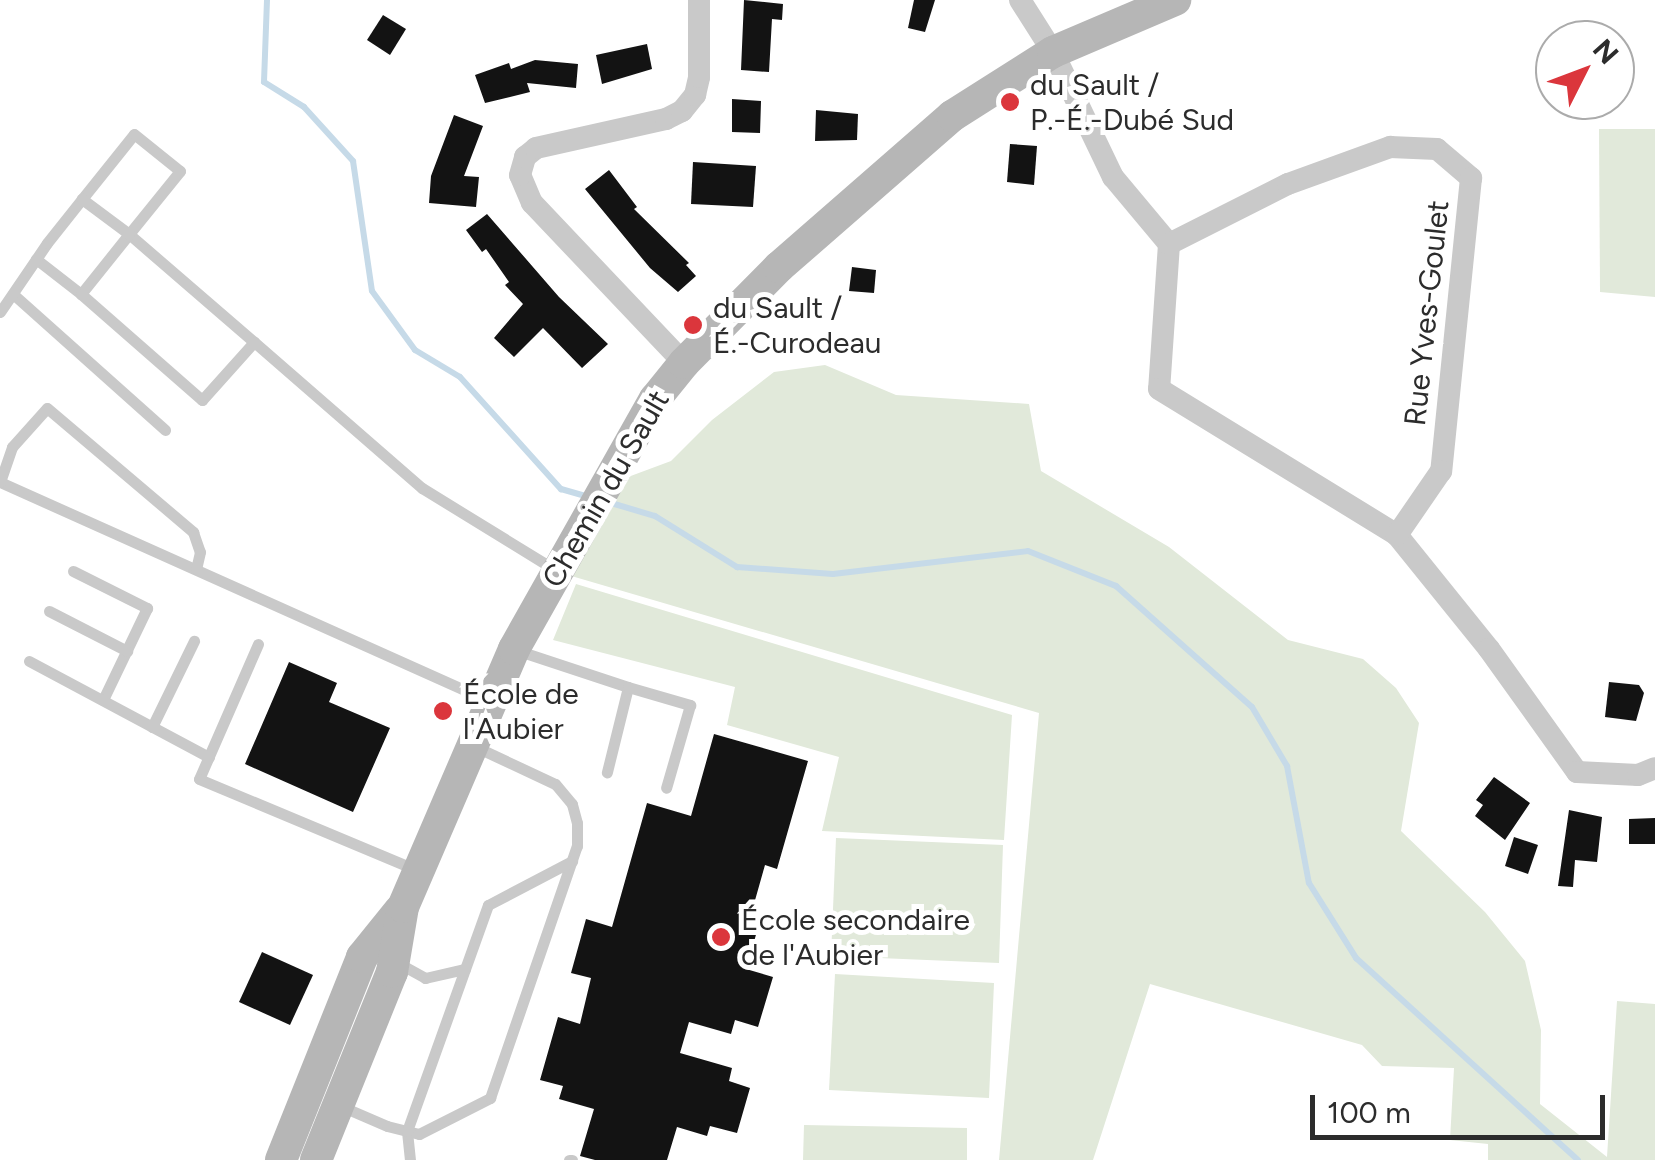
<!DOCTYPE html>
<meta charset="utf-8">
<style>
body{margin:0}
#map{position:relative;width:1655px;height:1160px;overflow:hidden;background:#fff;font-family:Figtree,sans-serif}
div>[style]{position:absolute}
[style*='--x']{left:calc(var(--x)*1px);top:calc(var(--y)*1px);width:calc(var(--w)*1px);rotate:calc(var(--a)*1deg)}
.green>*{inset:0;background:#e1e9da}
.stream>*{height:6px;margin:-3px;padding:0 3px;transform-origin:3px;border-radius:3px;background:#c6dae8}
.building>*{inset:0;background:#131313}
.lane>*{height:11px;margin:-5.5px;padding:0 5.5px;transform-origin:5.5px;border-radius:5.5px;background:#c9c9c9}
.street>*{height:22px;margin:-11px;padding:0 11px;transform-origin:11px;border-radius:11px;background:#c9c9c9}
.secondary>*{height:32px;margin:-16px;padding:0 16px;transform-origin:16px;border-radius:16px;background:#b6b6b6}
.dots>*{width:28px;height:28px;translate:-50% -50%;box-sizing:border-box;border:5px solid #fff;border-radius:50%}
span{translate:-50% -50%;white-space:nowrap;text-align:center;line-height:1.15;-webkit-text-stroke:10px #fff;paint-order:stroke}
.poi-label{font-size:30px;color:#2c2c2c}
.left{translate:0 -50%;text-align:left}
.street-label{font-size:30px;color:#2c2c2c}
.north{position:absolute;left:1535px;top:20px;width:100px;height:100px;box-sizing:border-box;background:#fff;border:2px solid #ababab;border-radius:50%;rotate:48deg;font-size:28px;font-weight:700;line-height:40px;text-align:center;color:#2c2c2c}
.north::after{content:'';display:block;margin:auto;width:35px;height:45px;background:#db363c;clip-path:polygon(50% 0,100% 100%,50% 72%,0 100%)}
.scale{position:absolute;left:1310px;top:1095px;width:295px;height:45px;box-sizing:border-box;border:5px solid #2c2c2c;border-top:0;padding-left:12px;font-size:30px;line-height:35px;white-space:nowrap;color:#2c2c2c;-webkit-text-stroke:8px #fff;paint-order:stroke}
</style>
<div id="map">
<div class="green">
<i style="clip-path:polygon(1599px 129px,1655px 129px,1655px 297px,1600px 292px)"></i>
<i style="clip-path:polygon(825px 365px,896px 395px,1029px 404px,1041px 471px,1169px 547px,1288px 640px,1363px 659px,1396px 688px,1419px 723px,1401px 831px,1485px 912px,1525px 961px,1541px 1030px,1540px 1104px,1607px 1157px,1617px 1001px,1655px 1004px,1655px 1160px,1488px 1160px,1488px 1144px,1450px 1140px,1454px 1068px,1382px 1066px,1362px 1045px,1150px 984px,1093px 1160px,999px 1160px,1039px 713px,568px 575px,628px 477px,671px 461px,712px 420px,774px 372px)"></i>
<i style="clip-path:polygon(576px 584px,1012px 715px,1004px 840px,822px 831px,839px 757px,727px 725px,735px 687px,553px 640px)"></i>
<i style="clip-path:polygon(836px 838px,1003px 845px,999px 963px,831px 956px)"></i>
<i style="clip-path:polygon(835px 974px,994px 983px,989px 1098px,829px 1090px)"></i>
<i style="clip-path:polygon(804px 1125px,967px 1128px,967px 1160px,803px 1160px)"></i>
</div>
<div class="stream">
<i style="--x:267;--y:0;--w:82;--a:92.1"></i>
<i style="--x:264;--y:82;--w:47;--a:32"></i>
<i style="--x:304;--y:107;--w:73;--a:47.8"></i>
<i style="--x:353;--y:161;--w:131;--a:81.7"></i>
<i style="--x:372;--y:291;--w:73;--a:53.9"></i>
<i style="--x:415;--y:350;--w:52;--a:31"></i>
<i style="--x:460;--y:377;--w:151;--a:48"></i>
<i style="--x:561;--y:489;--w:29;--a:16"></i>
<i style="--x:611;--y:503;--w:46;--a:16.5"></i>
<i style="--x:655;--y:516;--w:97;--a:31.9"></i>
<i style="--x:737;--y:567;--w:96;--a:4.2"></i>
<i style="--x:833;--y:574;--w:196;--a:-6.7"></i>
<i style="--x:1028;--y:551;--w:95;--a:21.7"></i>
<i style="--x:1116;--y:586;--w:182;--a:41.7"></i>
<i style="--x:1252;--y:707;--w:69;--a:59.3"></i>
<i style="--x:1287;--y:766;--w:119;--a:79.4"></i>
<i style="--x:1309;--y:883;--w:89;--a:57.9"></i>
<i style="--x:1356;--y:958;--w:300;--a:42.3"></i>
</div>
<div class="building">
<i style="clip-path:polygon(744px 0,783px 4px,782px 20px,772px 19px,769px 72px,741px 70px)"></i>
<i style="clip-path:polygon(914px 0,935px 0,925px 32px,908px 28px)"></i>
<i style="clip-path:polygon(383px 15px,406px 29px,390px 55px,367px 40px)"></i>
<i style="clip-path:polygon(647px 44px,652px 69px,602px 84px,596px 55px)"></i>
<i style="clip-path:polygon(535px 60px,578px 64px,576px 88px,527px 83px,530px 92px,485px 103px,475px 75px,509px 63px,511px 69px)"></i>
<i style="clip-path:polygon(732px 99px,761px 101px,760px 133px,732px 132px)"></i>
<i style="clip-path:polygon(816px 110px,858px 114px,857px 140px,815px 141px)"></i>
<i style="clip-path:polygon(454px 115px,483px 126px,464px 176px,479px 177px,476px 207px,429px 203px,431px 176px)"></i>
<i style="clip-path:polygon(1010px 144px,1037px 146px,1034px 185px,1007px 182px)"></i>
<i style="clip-path:polygon(693px 162px,756px 166px,753px 207px,691px 204px)"></i>
<i style="clip-path:polygon(609px 170px,637px 207px,634px 209px,689px 263px,686px 265px,696px 276px,678px 292px,650px 268px,585px 189px)"></i>
<i style="clip-path:polygon(487px 214px,559px 297px,608px 344px,582px 368px,543px 328px,514px 357px,494px 338px,523px 304px,505px 285px,509px 282px,486px 249px,482px 252px,466px 230px)"></i>
<i style="clip-path:polygon(852px 267px,876px 270px,874px 293px,849px 291px)"></i>
<i style="clip-path:polygon(289px 662px,337px 683px,329px 702px,390px 728px,353px 812px,245px 764px)"></i>
<i style="clip-path:polygon(1609px 682px,1639px 685px,1644px 693px,1636px 721px,1605px 717px)"></i>
<i style="clip-path:polygon(714px 734px,808px 761px,777px 869px,765px 865px,750px 918px,760px 921px,746px 969px,773px 977px,758px 1027px,735px 1020px,731px 1034px,689px 1022px,680px 1053px,732px 1068px,729px 1081px,750px 1088px,737px 1133px,710px 1126px,707px 1136px,677px 1127px,667px 1160px,595px 1160px,580px 1156px,594px 1109px,559px 1099px,563px 1086px,540px 1080px,558px 1017px,580px 1024px,591px 978px,571px 973px,586px 919px,612px 927px,647px 803px,691px 816px)"></i>
<i style="clip-path:polygon(1494px 777px,1530px 803px,1505px 840px,1475px 816px,1483px 805px,1476px 800px)"></i>
<i style="clip-path:polygon(1569px 810px,1602px 817px,1597px 862px,1575px 860px,1573px 887px,1558px 886px)"></i>
<i style="clip-path:polygon(1655px 818px,1655px 844px,1629px 844px,1629px 819px)"></i>
<i style="clip-path:polygon(1514px 837px,1538px 845px,1528px 874px,1505px 866px)"></i>
<i style="clip-path:polygon(262px 952px,313px 975px,290px 1025px,239px 1002px)"></i>
</div>
<div class="lane">
<i style="--x:36;--y:259;--w:57;--a:37.9"></i>
<i style="--x:13;--y:294;--w:204;--a:41.8"></i>
<i style="--x:0;--y:312;--w:83;--a:-55.7"></i>
<i style="--x:47;--y:243;--w:56;--a:-51.5"></i>
<i style="--x:82;--y:199;--w:83;--a:-51.3"></i>
<i style="--x:134;--y:134;--w:59;--a:38.8"></i>
<i style="--x:180;--y:171;--w:81;--a:129"></i>
<i style="--x:129;--y:234;--w:77;--a:128.7"></i>
<i style="--x:81;--y:294;--w:161;--a:41.2"></i>
<i style="--x:202;--y:400;--w:78;--a:-48.1"></i>
<i style="--x:254;--y:342;--w:165;--a:-139.2"></i>
<i style="--x:129;--y:234;--w:59;--a:-143.3"></i>
<i style="--x:254;--y:342;--w:223;--a:41"></i>
<i style="--x:422;--y:488;--w:158;--a:31.6"></i>
<i style="--x:0;--y:482;--w:534;--a:24.12"></i>
<i style="--x:0;--y:482;--w:37;--a:-71"></i>
<i style="--x:12;--y:447;--w:52;--a:-48.1"></i>
<i style="--x:47;--y:408;--w:192;--a:40.3"></i>
<i style="--x:193;--y:532;--w:21;--a:71"></i>
<i style="--x:200;--y:552;--w:17;--a:103"></i>
<i style="--x:73;--y:571;--w:83;--a:26.6"></i>
<i style="--x:147;--y:608;--w:102;--a:115.6"></i>
<i style="--x:49;--y:611;--w:88;--a:27.1"></i>
<i style="--x:258;--y:644;--w:147;--a:113.6"></i>
<i style="--x:199;--y:779;--w:233;--a:22.7"></i>
<i style="--x:516;--y:650;--w:118;--a:18.3"></i>
<i style="--x:628;--y:687;--w:88;--a:103.9"></i>
<i style="--x:29;--y:661;--w:204;--a:28.1"></i>
<i style="--x:628;--y:687;--w:65;--a:16.2"></i>
<i style="--x:690;--y:705;--w:86;--a:106.1"></i>
<i style="--x:152;--y:727;--w:96;--a:-64"></i>
<i style="--x:400;--y:964;--w:29;--a:29"></i>
<i style="--x:425;--y:978;--w:41;--a:-12.7"></i>
<i style="--x:343;--y:1107;--w:48;--a:23.4"></i>
<i style="--x:387;--y:1126;--w:33;--a:14"></i>
<i style="--x:419;--y:1134;--w:80;--a:-26.9"></i>
<i style="--x:490;--y:1098;--w:267;--a:-71"></i>
<i style="--x:577;--y:846;--w:23;--a:-90"></i>
<i style="--x:577;--y:823;--w:20;--a:-105"></i>
<i style="--x:572;--y:804;--w:26;--a:-130"></i>
<i style="--x:555;--y:784;--w:89;--a:-154.9"></i>
<i style="--x:410;--y:1160;--w:29;--a:-96"></i>
<i style="--x:407;--y:1131;--w:240;--a:-70.3"></i>
<i style="--x:488;--y:905;--w:95;--a:-27.6"></i>
<i style="--x:569;--y:1160;--w:3;--a:0"></i>
</div>
<div class="street">
<i style="--x:1020;--y:0;--w:62;--a:57.6"></i>
<i style="--x:1053;--y:52;--w:139;--a:64.4"></i>
<i style="--x:1113;--y:177;--w:87;--a:50.1"></i>
<i style="--x:1169;--y:244;--w:145;--a:93.9"></i>
<i style="--x:1159;--y:389;--w:279;--a:31.5"></i>
<i style="--x:1397;--y:535;--w:146;--a:51.1"></i>
<i style="--x:1489;--y:649;--w:151;--a:54.4"></i>
<i style="--x:1577;--y:772;--w:61;--a:2.8"></i>
<i style="--x:1638;--y:775;--w:18;--a:-22"></i>
<i style="--x:1169;--y:244;--w:133;--a:-26.8"></i>
<i style="--x:1288;--y:184;--w:109;--a:-19.9"></i>
<i style="--x:1390;--y:147;--w:47;--a:2.4"></i>
<i style="--x:1437;--y:149;--w:45;--a:40.5"></i>
<i style="--x:1471;--y:178;--w:295;--a:95.8"></i>
<i style="--x:1441;--y:471;--w:78;--a:124.5"></i>
<i style="--x:684;--y:363;--w:221;--a:-133.5"></i>
<i style="--x:532;--y:203;--w:30;--a:-113"></i>
<i style="--x:520;--y:175;--w:19;--a:-74"></i>
<i style="--x:525;--y:157;--w:14;--a:-39"></i>
<i style="--x:536;--y:148;--w:133;--a:-12.6"></i>
<i style="--x:666;--y:119;--w:18;--a:-27"></i>
<i style="--x:682;--y:111;--w:21;--a:-51"></i>
<i style="--x:695;--y:95;--w:18;--a:-77"></i>
<i style="--x:699;--y:77;--w:77;--a:-90"></i>
</div>
<div class="secondary">
<i style="--x:281;--y:1160;--w:219;--a:-68.2"></i>
<i style="--x:362;--y:957;--w:60;--a:-51"></i>
<i style="--x:316;--y:1160;--w:203;--a:-68"></i>
<i style="--x:392;--y:972;--w:66;--a:-80.4"></i>
<i style="--x:403;--y:907;--w:281;--a:-66.7"></i>
<i style="--x:514;--y:649;--w:287;--a:-60.6"></i>
<i style="--x:655;--y:399;--w:46;--a:-51.1"></i>
<i style="--x:684;--y:363;--w:135;--a:-45.3"></i>
<i style="--x:779;--y:267;--w:230;--a:-41.1"></i>
<i style="--x:952;--y:116;--w:120;--a:-32.4"></i>
<i style="--x:1053;--y:52;--w:133;--a:-23.1"></i>
</div>
<div class="dots">
<i style="left:1010px;top:102px;background:#db363c"></i>
<i style="left:693px;top:325px;background:#db363c"></i>
<i style="left:443px;top:711px;background:#db363c"></i>
<i style="left:721px;top:937px;background:#db363c"></i>
</div>
<div class="poi-label">
<span class="left" style="left:1030px;top:102px">du Sault /<br>P.-É.-Dubé Sud</span>
<span class="left" style="left:713px;top:325px">du Sault /<br>É.-Curodeau</span>
<span class="left" style="left:463px;top:711px">École de<br>l'Aubier</span>
<span class="left" style="left:741px;top:937px">École secondaire<br>de l'Aubier</span>
</div>
<div class="street-label">
<span style="left:1427px;top:313px;rotate:-84deg">Rue Yves-Goulet</span>
<span style="left:606px;top:489px;rotate:-60deg">Chemin du Sault</span>
</div>
<div class="north">N</div>
<div class="scale">100 m</div>
</div>
